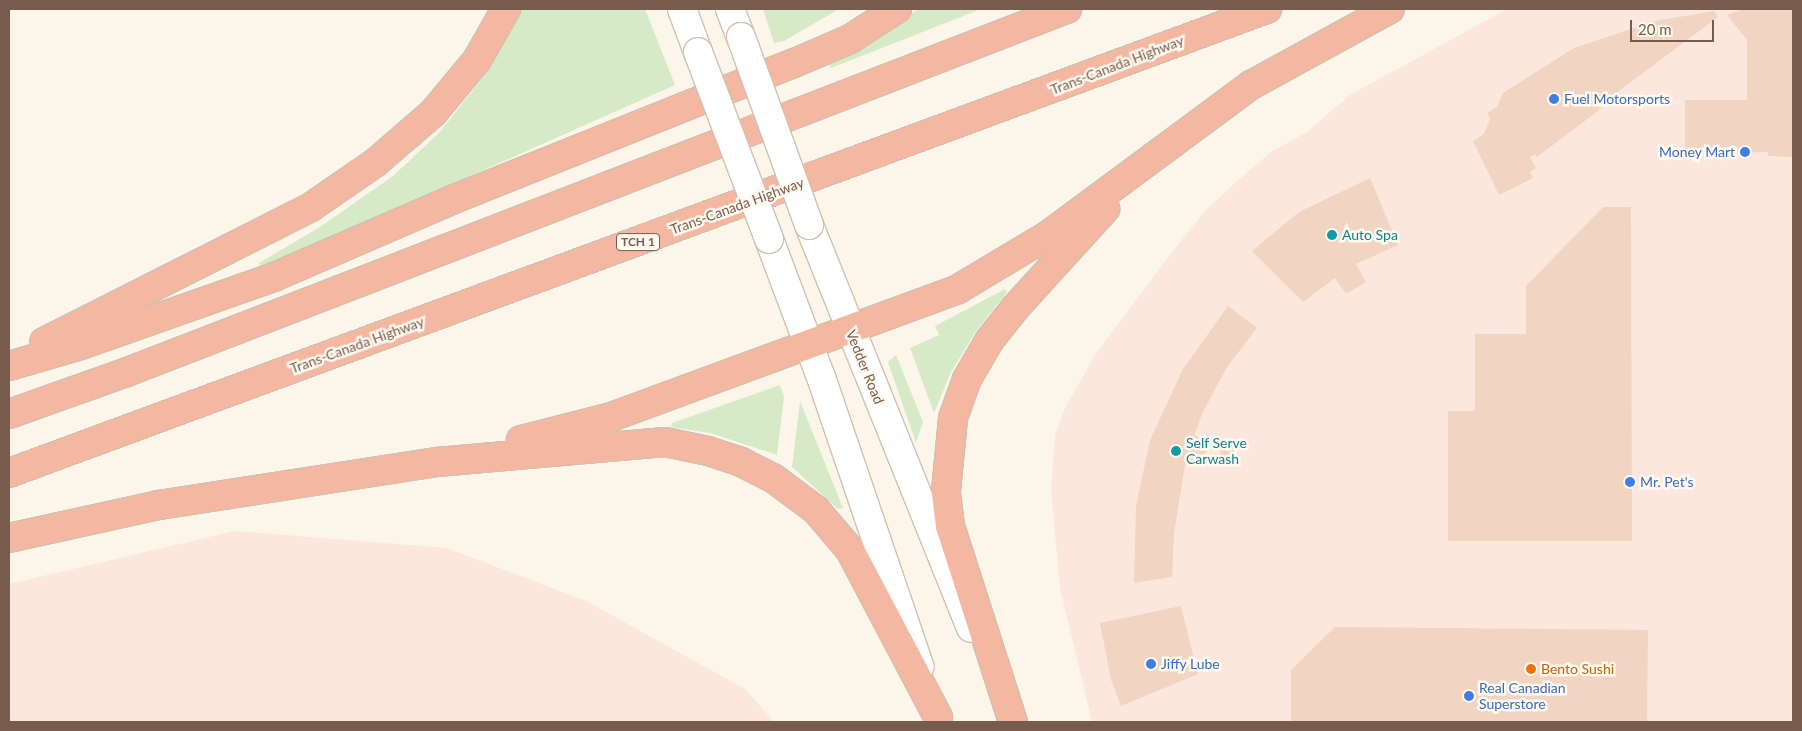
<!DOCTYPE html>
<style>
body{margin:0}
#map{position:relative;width:1802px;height:731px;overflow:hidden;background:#fcf5ea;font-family:Lato,sans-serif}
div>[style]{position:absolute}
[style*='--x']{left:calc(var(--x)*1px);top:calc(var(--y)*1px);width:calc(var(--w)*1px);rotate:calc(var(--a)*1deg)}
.commercial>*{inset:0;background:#fce7de}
.green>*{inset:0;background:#d6eac8}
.building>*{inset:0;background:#f1d4c2}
.roads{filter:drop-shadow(1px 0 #d4bfaf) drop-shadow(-1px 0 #d4bfaf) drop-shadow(0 1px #d4bfaf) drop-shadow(0 -1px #d4bfaf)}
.secondary>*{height:28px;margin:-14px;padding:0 14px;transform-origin:14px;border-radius:14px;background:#fff}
.motorway>*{height:28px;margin:-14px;padding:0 14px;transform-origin:14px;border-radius:14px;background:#f4b7a2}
.bridges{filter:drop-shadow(1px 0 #d4bfaf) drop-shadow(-1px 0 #d4bfaf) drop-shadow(0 1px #d4bfaf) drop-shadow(0 -1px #d4bfaf)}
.secondary-bridge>*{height:28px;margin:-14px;padding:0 14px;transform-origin:14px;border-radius:14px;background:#fff}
.dots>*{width:14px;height:14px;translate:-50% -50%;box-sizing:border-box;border:2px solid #fff9f0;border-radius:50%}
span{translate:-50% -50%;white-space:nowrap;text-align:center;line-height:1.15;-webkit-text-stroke:5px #fff9f0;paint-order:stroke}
.shield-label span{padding:1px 4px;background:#fff9f0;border:1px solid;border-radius:4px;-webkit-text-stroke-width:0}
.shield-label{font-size:12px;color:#775c4d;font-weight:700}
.street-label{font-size:14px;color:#775c4d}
.shop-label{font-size:14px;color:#366cbe}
.left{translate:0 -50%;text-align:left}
.right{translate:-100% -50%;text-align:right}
.culture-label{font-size:14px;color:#0d838f}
.food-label{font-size:14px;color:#c56008}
.frame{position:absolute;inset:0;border:10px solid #775c4d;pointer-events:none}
.scale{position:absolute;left:1630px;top:20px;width:84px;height:22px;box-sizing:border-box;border:2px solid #775c4d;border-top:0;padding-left:6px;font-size:15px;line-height:18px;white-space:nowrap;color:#775c4d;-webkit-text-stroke:4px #fff9f0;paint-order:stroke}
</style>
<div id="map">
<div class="commercial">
<i style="clip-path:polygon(1507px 9px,1793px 9px,1793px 722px,1092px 722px,1060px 588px,1051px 491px,1055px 435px,1064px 410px,1095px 355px,1173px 251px,1204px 212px,1236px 182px,1271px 152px,1307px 132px,1350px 95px)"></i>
<i style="clip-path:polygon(235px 531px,447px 548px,586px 601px,745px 689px,774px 722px,9px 722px,9px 584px)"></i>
</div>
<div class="green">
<i style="clip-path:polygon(520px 9px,645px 9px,675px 85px,261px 269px,259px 263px,320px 227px,393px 176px,440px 132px,491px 67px)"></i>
<i style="clip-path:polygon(763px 9px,839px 9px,784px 41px,774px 43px)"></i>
<i style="clip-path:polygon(919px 9px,981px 9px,831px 68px,829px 63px)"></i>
<i style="clip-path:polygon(1005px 289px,1007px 292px,976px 331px,951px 372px,934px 413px,910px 348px,939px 335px,935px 326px)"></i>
<i style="clip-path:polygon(896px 355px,923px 422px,916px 443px,888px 362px)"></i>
<i style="clip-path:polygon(780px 385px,784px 397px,777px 455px,710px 433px,671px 427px,672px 423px)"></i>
<i style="clip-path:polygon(800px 401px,843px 508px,838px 509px,792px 467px)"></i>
</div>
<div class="building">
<i style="clip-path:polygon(1743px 9px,1793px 9px,1793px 157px,1768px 156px,1768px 152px,1685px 154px,1685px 100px,1747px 100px,1747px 40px,1727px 15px)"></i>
<i style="clip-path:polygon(1714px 11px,1718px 17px,1600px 105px,1602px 108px,1537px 157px,1535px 154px,1530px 157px,1536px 168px,1530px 172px,1533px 178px,1499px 195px,1473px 141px,1484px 134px,1490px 119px,1487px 113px,1497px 107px,1503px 93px,1574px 48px,1655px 21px)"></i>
<i style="clip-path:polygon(1370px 178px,1398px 245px,1356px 264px,1366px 282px,1346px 294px,1335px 278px,1303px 302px,1252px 251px,1299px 212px)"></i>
<i style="clip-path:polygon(1603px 207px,1631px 207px,1632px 541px,1448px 541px,1448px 411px,1475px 411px,1475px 334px,1526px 334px,1526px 286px)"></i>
<i style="clip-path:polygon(1228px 306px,1257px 328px,1227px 367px,1203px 412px,1194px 435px,1209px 444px,1201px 465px,1186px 459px,1174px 533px,1172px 577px,1134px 583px,1136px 506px,1150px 440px,1183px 369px)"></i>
<i style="clip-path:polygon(1223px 445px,1236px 449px,1232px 461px,1219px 456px)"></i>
<i style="clip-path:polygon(1181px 606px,1198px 674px,1121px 706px,1111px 680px,1100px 623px)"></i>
<i style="clip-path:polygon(1335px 627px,1648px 630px,1647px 722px,1291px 722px,1291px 670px)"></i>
</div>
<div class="roads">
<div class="secondary">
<i style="--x:682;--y:9;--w:46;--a:69.6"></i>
<i style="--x:730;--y:9;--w:30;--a:69"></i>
<i style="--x:809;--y:225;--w:434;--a:68.1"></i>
<i style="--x:769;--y:239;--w:147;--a:69.4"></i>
<i style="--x:821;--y:377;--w:306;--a:71.2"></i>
</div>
<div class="motorway">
<i style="--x:44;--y:342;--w:299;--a:-26.8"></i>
<i style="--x:311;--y:207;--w:78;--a:-34.5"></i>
<i style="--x:375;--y:163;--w:77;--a:-40.8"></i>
<i style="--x:433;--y:113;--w:69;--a:-50.3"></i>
<i style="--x:477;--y:60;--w:59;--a:-60.4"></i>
<i style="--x:9;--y:366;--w:75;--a:-16.3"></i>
<i style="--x:81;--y:345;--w:205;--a:-19.4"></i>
<i style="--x:274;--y:277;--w:196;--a:-23.4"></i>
<i style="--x:454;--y:199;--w:364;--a:-21.8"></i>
<i style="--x:792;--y:64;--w:63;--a:-23.3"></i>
<i style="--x:850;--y:39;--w:56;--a:-32.6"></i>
<i style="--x:9;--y:414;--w:125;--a:-19.6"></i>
<i style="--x:127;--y:372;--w:1008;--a:-21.12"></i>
<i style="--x:521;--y:440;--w:93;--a:-14.3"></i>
<i style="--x:611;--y:417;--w:370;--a:-20.2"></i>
<i style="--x:958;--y:289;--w:104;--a:-30.8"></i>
<i style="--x:1047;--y:236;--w:254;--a:-36.5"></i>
<i style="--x:1251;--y:85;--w:158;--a:-28.7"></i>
<i style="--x:9;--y:473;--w:1341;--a:-20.25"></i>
<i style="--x:9;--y:538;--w:154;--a:-12.4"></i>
<i style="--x:159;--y:505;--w:281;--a:-8.8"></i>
<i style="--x:437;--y:462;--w:229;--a:-5"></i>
<i style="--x:665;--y:442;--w:44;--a:11.8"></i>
<i style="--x:708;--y:451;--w:35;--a:18"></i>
<i style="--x:741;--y:462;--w:36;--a:27"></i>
<i style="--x:773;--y:478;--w:54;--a:36.7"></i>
<i style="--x:816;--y:510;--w:52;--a:49.6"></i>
<i style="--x:850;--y:550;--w:189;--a:62.2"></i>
<i style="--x:1013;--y:722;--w:206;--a:-107.8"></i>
<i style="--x:950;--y:526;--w:35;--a:-97"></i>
<i style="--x:946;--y:491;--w:73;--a:-84.5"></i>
<i style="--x:953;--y:418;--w:41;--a:-70.3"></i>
<i style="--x:967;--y:379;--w:44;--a:-59.9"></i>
<i style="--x:989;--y:341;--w:42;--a:-51.8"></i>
<i style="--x:1015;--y:308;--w:134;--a:-47.7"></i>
</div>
</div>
<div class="bridges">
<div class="secondary-bridge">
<i style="--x:741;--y:37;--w:200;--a:70.1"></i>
<i style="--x:698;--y:52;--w:200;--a:69.2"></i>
</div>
</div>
<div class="dots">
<i style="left:1554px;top:99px;background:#3f7fe0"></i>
<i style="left:1745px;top:152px;background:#3f7fe0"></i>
<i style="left:1332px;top:235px;background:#0f9aa8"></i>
<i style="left:1176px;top:451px;background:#0f9aa8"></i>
<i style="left:1630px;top:482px;background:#3f7fe0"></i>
<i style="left:1151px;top:664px;background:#3f7fe0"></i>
<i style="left:1531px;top:669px;background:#e8710a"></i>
<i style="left:1469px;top:696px;background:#3f7fe0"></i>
</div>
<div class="shield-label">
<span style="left:638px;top:242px">TCH 1</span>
</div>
<div class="street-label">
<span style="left:1117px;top:65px;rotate:-21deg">Trans-Canada Highway</span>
<span style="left:737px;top:206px;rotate:-20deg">Trans-Canada Highway</span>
<span style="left:357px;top:345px;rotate:-20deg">Trans-Canada Highway</span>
<span style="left:865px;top:367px;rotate:68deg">Vedder Road</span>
</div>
<div class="shop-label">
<span class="left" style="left:1564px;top:99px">Fuel Motorsports</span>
<span class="right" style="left:1735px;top:152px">Money Mart</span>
<span class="left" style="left:1640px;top:482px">Mr. Pet's</span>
<span class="left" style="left:1161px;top:664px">Jiffy Lube</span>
<span class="left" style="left:1479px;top:696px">Real Canadian<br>Superstore</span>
</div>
<div class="culture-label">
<span class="left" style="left:1342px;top:235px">Auto Spa</span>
<span class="left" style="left:1186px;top:451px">Self Serve<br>Carwash</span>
</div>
<div class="food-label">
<span class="left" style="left:1541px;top:669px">Bento Sushi</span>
</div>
<div class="frame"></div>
<div class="scale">20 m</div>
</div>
